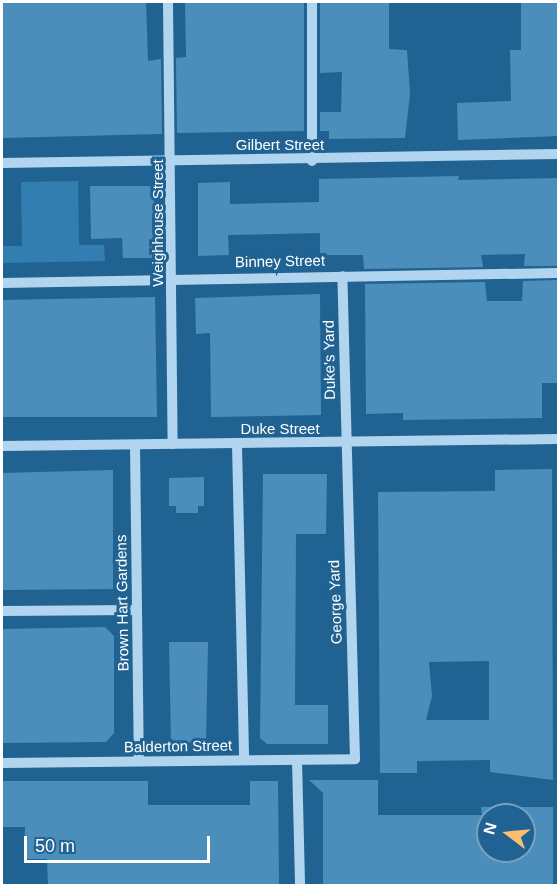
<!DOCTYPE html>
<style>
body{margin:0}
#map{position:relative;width:560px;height:887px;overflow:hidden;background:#206392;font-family:Arial,sans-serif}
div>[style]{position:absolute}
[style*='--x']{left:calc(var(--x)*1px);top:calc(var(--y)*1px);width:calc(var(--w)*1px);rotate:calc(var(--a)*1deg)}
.green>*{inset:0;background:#337eb0}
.building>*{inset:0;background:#4c8ebb}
.minor>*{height:10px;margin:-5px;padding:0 5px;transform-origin:5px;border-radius:5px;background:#b1d5ee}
span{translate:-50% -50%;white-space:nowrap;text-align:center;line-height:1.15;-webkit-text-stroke:6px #206392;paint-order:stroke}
.street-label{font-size:15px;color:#fff}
.frame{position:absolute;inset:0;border:3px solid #fff;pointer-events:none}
.north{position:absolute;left:476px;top:803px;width:60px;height:60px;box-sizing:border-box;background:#206392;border:2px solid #79a1be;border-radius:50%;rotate:286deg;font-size:16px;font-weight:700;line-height:24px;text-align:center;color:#fff}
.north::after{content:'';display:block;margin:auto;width:21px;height:27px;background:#fbbf72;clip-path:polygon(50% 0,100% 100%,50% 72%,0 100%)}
.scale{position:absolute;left:24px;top:836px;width:186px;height:27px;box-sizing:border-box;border:3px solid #fff;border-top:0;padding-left:8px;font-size:18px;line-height:21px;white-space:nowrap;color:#fff;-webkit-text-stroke:4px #206392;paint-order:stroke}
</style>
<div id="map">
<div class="green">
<i style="clip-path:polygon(78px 181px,79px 245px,104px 245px,105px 261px,2px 263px,2px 246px,22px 246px,21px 182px)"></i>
</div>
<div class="building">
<i style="clip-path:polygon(2px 2px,146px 2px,148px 61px,161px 59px,162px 134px,2px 138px)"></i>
<i style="clip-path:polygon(185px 2px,304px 3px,304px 131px,177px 133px,176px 58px,186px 57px)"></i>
<i style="clip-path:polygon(389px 2px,389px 49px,407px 50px,410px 94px,405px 138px,329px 139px,329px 131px,320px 131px,320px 112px,341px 112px,342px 72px,320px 73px,320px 3px)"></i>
<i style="clip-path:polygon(521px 2px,558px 2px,558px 136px,458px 140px,457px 103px,511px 101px,510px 50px,521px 50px)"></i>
<i style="clip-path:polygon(459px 176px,458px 180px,558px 178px,558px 266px,524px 266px,525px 254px,481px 255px,483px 267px,364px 269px,363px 255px,320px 255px,320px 233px,228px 235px,229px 255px,198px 256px,198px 183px,230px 182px,230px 204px,319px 202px,319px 179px)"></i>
<i style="clip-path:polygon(90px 186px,154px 186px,154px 258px,123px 258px,122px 238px,91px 239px)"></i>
<i style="clip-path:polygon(558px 280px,558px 383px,542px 383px,542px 418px,403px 420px,403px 413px,366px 414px,365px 284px,485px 282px,487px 301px,522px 301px,523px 281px)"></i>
<i style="clip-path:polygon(320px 294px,321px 415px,211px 417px,210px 333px,196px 334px,195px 298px)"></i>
<i style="clip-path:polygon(155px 297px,157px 417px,2px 417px,2px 300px)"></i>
<i style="clip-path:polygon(evenodd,552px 469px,553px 780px,490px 772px,490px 760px,417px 761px,417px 773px,380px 773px,378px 492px,495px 491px,495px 470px,552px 469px,489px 661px,489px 720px,426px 720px,432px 696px,429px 662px,489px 661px)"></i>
<i style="clip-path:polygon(113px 470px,113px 589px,2px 590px,2px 473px)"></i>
<i style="clip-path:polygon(263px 474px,327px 474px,326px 534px,296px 534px,295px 705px,328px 705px,328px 744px,267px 744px,260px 738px)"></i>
<i style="clip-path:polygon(204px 477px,204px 506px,198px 506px,198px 513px,176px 513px,176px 506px,169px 506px,169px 478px)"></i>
<i style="clip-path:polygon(105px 627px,114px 636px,114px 733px,106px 742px,2px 743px,2px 629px)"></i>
<i style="clip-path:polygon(169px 642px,208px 642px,206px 742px,171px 743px)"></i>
<i style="clip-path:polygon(evenodd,309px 780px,378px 780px,378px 815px,482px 815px,481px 807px,553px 807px,553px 885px,323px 885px,323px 793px,309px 780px,488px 815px,524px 815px,524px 851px,488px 851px,488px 815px)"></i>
<i style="clip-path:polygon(2px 781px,148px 781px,148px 805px,250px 805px,250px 781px,278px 781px,279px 885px,48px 885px,47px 859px,24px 859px,25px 827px,2px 827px)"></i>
</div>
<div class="minor">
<i style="--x:168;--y:2;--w:442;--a:89.4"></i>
<i style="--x:312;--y:161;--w:159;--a:-90"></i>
<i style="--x:2;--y:163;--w:556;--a:-0.93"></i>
<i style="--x:2;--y:283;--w:556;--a:-1.03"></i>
<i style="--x:135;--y:445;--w:316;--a:89.3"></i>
<i style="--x:237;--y:445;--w:315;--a:88.7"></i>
<i style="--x:2;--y:446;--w:556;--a:-0.72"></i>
<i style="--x:2;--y:611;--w:135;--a:-0.4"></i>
<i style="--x:297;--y:760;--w:126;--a:88.6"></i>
<i style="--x:2;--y:763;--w:353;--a:-0.6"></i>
<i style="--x:355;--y:759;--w:483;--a:-91.5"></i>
</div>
<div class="street-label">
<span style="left:280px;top:145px">Gilbert Street</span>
<span style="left:158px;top:223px;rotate:-90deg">Weighhouse Street</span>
<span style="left:280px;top:261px;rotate:-1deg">Binney Street</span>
<span style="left:329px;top:360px;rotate:-91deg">Duke's Yard</span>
<span style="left:280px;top:429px">Duke Street</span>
<span style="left:335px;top:602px;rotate:-92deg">George Yard</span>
<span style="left:122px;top:603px;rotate:-91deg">Brown Hart Gardens</span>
<span style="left:178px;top:746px;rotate:-1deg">Balderton Street</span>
</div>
<div class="frame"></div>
<div class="north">N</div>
<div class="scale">50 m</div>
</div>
